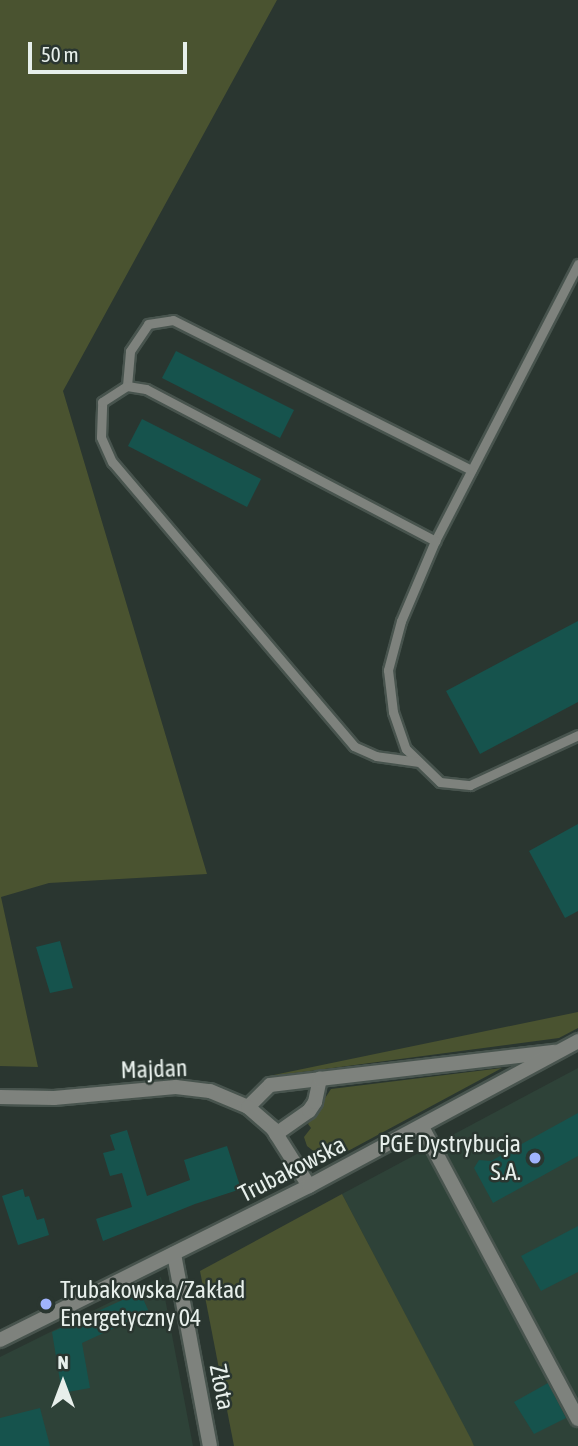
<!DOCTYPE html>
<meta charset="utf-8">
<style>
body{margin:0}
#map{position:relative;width:578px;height:1446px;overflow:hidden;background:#2a3630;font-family:"Asap Condensed",sans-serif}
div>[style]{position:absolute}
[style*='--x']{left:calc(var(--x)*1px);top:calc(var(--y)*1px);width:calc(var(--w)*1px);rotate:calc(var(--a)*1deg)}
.built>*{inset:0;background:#2e4238}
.green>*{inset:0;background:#4a5330}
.building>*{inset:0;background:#16534d}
.roads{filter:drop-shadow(2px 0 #48544e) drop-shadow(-2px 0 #48544e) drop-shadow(0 2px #48544e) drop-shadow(0 -2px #48544e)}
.service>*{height:9px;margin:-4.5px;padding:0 4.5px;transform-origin:4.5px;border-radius:4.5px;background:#7e827d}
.minor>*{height:14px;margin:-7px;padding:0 7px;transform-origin:7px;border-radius:7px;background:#7e827d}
.tertiary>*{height:14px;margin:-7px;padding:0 7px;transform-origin:7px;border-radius:7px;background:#7e827d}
.dots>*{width:19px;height:19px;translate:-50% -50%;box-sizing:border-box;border:4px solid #2a3630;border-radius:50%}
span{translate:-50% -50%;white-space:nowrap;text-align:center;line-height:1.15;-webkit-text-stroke:5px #2a3630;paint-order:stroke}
.street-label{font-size:24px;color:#e7efeb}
.poi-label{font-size:24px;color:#e7efeb}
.right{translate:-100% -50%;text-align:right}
.left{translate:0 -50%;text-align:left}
.north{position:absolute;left:28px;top:1348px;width:70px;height:70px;-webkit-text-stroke:5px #2a3630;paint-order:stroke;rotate:0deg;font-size:19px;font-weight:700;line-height:28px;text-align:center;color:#e7efeb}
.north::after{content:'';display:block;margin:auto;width:24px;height:32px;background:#e7efeb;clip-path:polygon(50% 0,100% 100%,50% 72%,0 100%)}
.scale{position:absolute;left:28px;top:42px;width:159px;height:32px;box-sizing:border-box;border:4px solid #e7efeb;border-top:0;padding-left:9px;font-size:21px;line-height:24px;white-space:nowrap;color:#e7efeb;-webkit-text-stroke:5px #2a3630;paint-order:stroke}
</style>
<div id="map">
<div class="built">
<i style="clip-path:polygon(578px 1068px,578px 1446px,474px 1446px,342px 1194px)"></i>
<i style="clip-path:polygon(161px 1277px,193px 1446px,0 1446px,0 1357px)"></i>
</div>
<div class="green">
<i style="clip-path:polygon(0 0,277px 0,63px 391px,207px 874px,49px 883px,1px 897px,38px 1067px,0 1066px)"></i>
<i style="clip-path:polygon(578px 1012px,578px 1028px,559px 1038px,264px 1077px)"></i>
<i style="clip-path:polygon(502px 1068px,335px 1158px,333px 1152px,326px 1155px,316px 1153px,307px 1146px,304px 1137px,311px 1128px,308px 1124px,331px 1089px)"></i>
<i style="clip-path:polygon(342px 1194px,471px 1439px,474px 1446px,234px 1446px,200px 1271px)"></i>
</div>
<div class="building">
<i style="clip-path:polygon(176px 351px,294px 410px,280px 438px,162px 378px)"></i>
<i style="clip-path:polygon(142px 419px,261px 479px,247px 507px,128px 446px)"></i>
<i style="clip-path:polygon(578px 621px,578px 702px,480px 754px,446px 691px)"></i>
<i style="clip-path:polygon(578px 824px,578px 911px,565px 918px,529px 851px)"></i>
<i style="clip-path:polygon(60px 941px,73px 988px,50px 993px,36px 947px)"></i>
<i style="clip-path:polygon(578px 1113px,578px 1156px,493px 1203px,474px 1168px,479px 1160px,491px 1161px)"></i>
<i style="clip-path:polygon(127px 1130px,147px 1196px,190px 1180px,184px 1160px,227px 1146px,241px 1189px,195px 1204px,103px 1241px,96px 1219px,132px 1207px,122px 1173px,110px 1176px,103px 1153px,115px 1150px,110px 1135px)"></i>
<i style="clip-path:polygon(23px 1189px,25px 1197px,29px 1196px,37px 1220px,44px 1218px,49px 1235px,18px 1245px,2px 1196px)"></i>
<i style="clip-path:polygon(578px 1226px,578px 1272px,541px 1291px,521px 1256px)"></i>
<i style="clip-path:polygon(140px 1292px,149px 1312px,82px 1343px,90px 1388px,62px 1393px,52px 1332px)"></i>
<i style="clip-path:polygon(548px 1383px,566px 1418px,534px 1434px,514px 1402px)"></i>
<i style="clip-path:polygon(40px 1408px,50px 1446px,0 1446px,0 1418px)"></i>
</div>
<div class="roads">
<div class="service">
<i style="--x:578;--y:264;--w:312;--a:117.3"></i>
<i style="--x:435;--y:541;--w:87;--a:113"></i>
<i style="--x:401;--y:621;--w:51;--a:104.9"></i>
<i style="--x:388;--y:670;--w:42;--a:83.2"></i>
<i style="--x:393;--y:712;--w:39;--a:71"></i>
<i style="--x:406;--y:749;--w:47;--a:44.1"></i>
<i style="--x:440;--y:782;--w:30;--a:6"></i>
<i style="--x:470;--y:785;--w:119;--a:-24.8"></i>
<i style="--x:127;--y:386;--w:35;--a:-85"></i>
<i style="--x:130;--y:351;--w:32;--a:-56"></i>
<i style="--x:148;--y:324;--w:25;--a:-9"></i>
<i style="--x:173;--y:320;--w:334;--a:26.7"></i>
<i style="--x:419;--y:762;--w:43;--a:-172.1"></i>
<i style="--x:376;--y:756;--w:24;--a:-156"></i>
<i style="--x:354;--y:746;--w:373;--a:-130.4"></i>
<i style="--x:112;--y:462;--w:27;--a:-114"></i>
<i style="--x:101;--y:437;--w:35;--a:-88"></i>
<i style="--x:102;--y:402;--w:30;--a:-33"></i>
<i style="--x:127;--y:386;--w:19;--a:9"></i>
<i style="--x:146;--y:389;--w:327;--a:27.7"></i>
</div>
<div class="minor">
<i style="--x:0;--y:1097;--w:54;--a:1.1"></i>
<i style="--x:54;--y:1098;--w:122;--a:-5.2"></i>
<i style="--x:176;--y:1087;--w:34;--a:7"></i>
<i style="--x:210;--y:1091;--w:41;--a:22.8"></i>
<i style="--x:248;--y:1107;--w:31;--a:-45"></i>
<i style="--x:270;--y:1085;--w:50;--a:-6.8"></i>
<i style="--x:422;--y:1127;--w:331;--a:61.9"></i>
<i style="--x:276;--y:1134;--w:40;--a:-34.9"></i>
<i style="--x:309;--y:1111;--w:11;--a:-56"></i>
<i style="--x:315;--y:1102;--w:24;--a:-78"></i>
<i style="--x:320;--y:1079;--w:236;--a:-6.6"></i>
</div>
<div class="tertiary">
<i style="--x:248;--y:1107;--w:33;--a:41"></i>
<i style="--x:273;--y:1129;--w:67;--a:57.7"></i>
<i style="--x:174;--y:1254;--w:195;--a:79.4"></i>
<i style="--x:0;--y:1340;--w:345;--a:-26.5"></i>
<i style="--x:309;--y:1186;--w:306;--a:-28.3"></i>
</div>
</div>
<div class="dots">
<i style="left:535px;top:1158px;background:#a0b3fd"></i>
<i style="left:46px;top:1304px;background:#a0b3fd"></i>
</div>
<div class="street-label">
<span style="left:154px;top:1069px;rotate:-2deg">Majdan</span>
<span style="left:292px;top:1169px;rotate:-27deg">Trubakowska</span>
<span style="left:222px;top:1387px;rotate:79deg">Złota</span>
</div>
<div class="poi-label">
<span class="right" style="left:521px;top:1158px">PGE Dystrybucja<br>S.A.</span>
<span class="left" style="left:60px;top:1304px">Trubakowska/Zakład<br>Energetyczny 04</span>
</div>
<div class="north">N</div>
<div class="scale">50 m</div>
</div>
